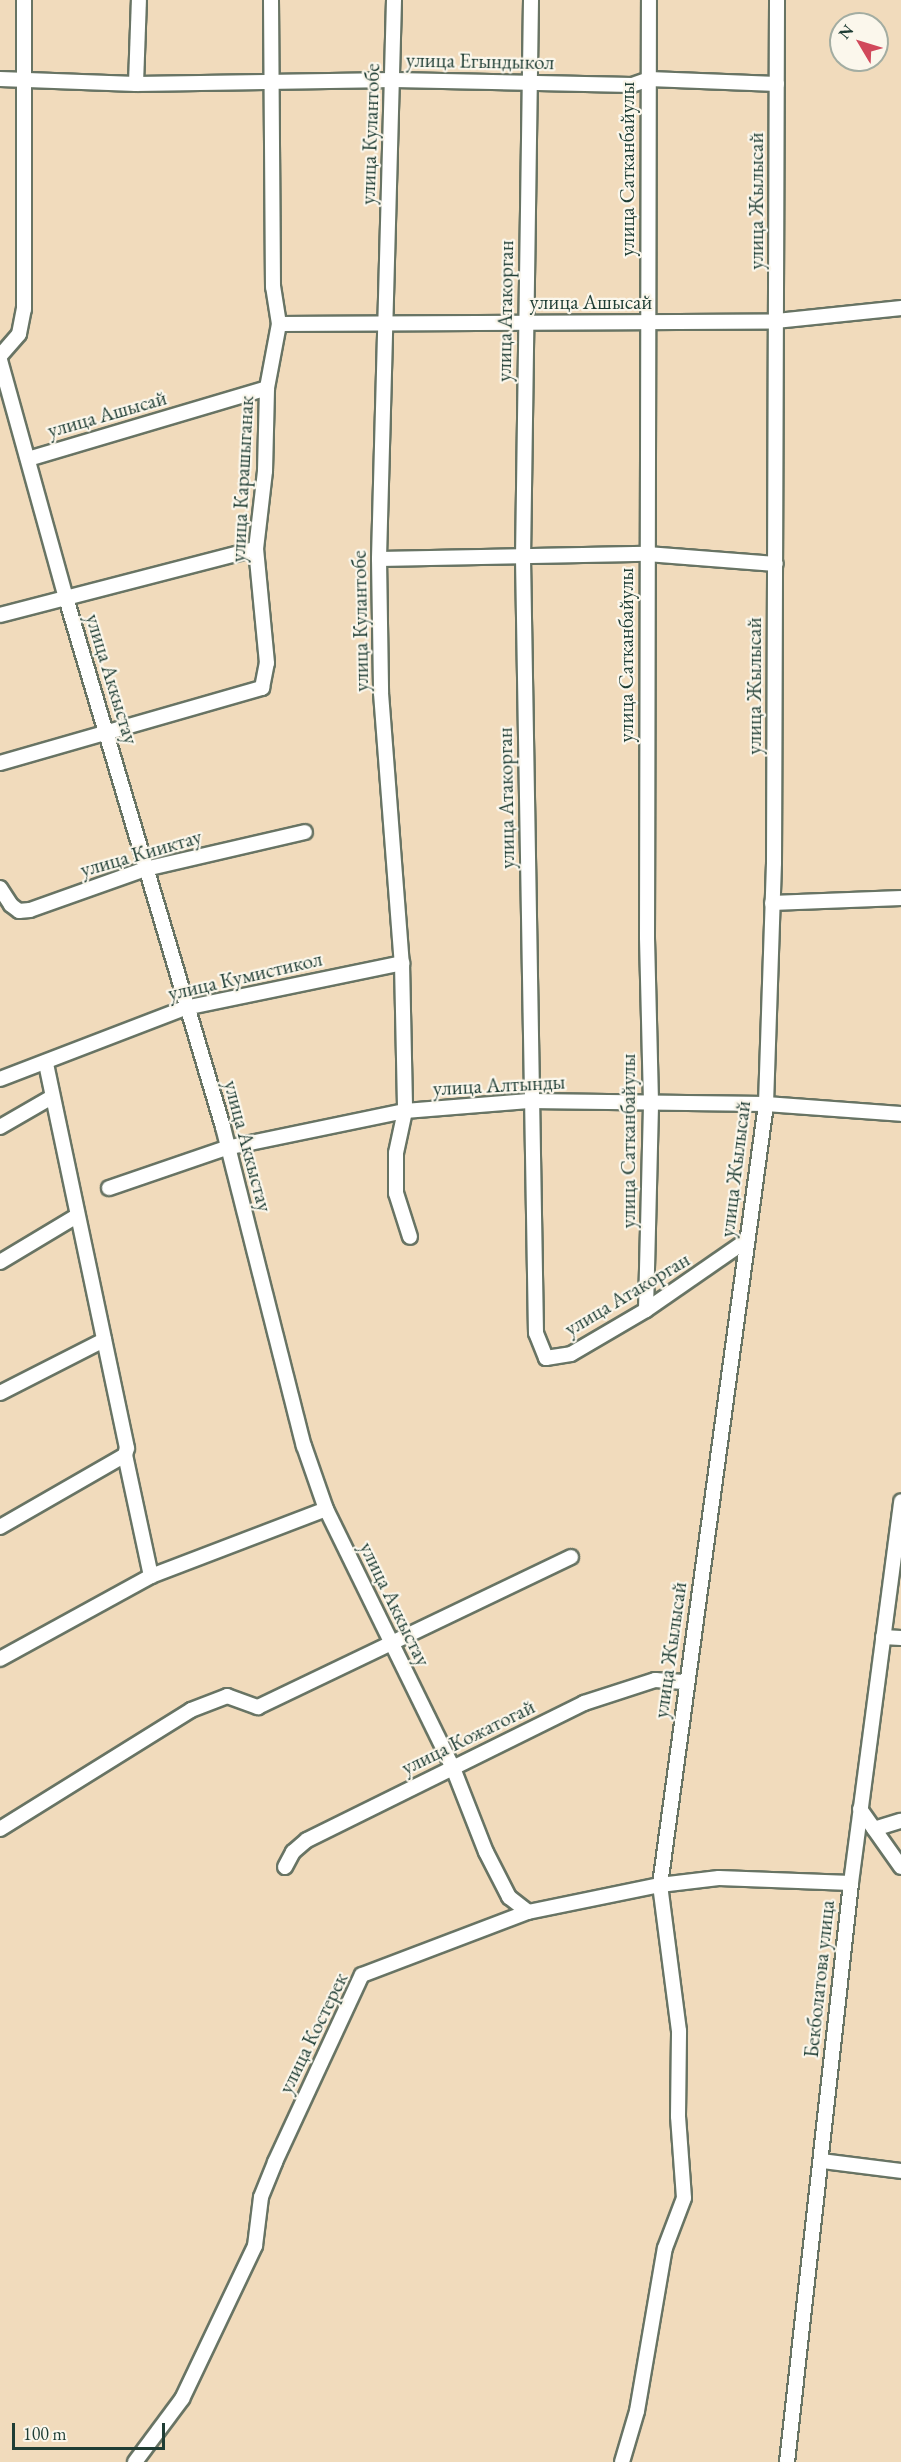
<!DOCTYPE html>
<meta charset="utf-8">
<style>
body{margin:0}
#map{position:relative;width:901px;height:2462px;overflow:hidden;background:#f1dbbc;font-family:"EB Garamond",serif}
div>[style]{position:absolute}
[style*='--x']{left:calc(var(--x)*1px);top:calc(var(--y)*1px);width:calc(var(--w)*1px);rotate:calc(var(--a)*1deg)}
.roads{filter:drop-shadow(2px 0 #687464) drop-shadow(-2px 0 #687464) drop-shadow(0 2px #687464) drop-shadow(0 -2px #687464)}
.minor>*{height:14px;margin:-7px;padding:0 7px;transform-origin:7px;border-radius:7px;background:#fff}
span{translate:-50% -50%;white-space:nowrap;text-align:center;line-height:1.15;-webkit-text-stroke:4.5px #fbf7ec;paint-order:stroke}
.street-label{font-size:21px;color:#1f3d34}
.north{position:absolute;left:829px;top:12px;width:60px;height:60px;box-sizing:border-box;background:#fbf7ec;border:2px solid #a3ada2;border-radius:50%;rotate:308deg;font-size:16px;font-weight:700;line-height:24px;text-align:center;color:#1f3d34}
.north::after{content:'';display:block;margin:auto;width:21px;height:27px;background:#d1495b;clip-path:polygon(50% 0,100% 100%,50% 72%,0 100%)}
.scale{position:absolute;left:12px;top:2423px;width:153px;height:27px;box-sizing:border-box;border:3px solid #1f3d34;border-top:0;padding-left:8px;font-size:18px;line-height:21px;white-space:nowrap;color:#1f3d34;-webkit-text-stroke:4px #fbf7ec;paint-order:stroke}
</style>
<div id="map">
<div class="roads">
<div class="minor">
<i style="--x:394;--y:0;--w:559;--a:91.54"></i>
<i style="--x:379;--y:559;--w:134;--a:89.1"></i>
<i style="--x:381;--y:693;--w:271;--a:85.6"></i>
<i style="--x:402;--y:963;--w:148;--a:88.8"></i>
<i style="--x:405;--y:1111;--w:43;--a:102.1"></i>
<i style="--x:396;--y:1153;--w:40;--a:90"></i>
<i style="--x:396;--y:1193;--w:46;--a:72.3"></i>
<i style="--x:531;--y:0;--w:558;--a:90.82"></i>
<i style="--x:523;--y:558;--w:775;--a:89.04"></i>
<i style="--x:536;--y:1333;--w:27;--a:68"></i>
<i style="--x:546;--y:1358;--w:25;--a:-9"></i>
<i style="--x:571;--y:1354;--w:87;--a:-30.4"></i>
<i style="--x:646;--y:1310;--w:123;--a:-34.7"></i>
<i style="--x:0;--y:79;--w:136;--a:2.1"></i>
<i style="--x:136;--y:84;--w:258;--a:-0.9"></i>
<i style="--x:394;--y:80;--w:238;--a:1.2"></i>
<i style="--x:632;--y:85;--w:18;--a:-19"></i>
<i style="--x:649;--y:79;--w:128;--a:2.2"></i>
<i style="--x:136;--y:84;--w:84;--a:-88"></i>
<i style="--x:279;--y:324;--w:498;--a:-0.3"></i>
<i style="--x:777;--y:321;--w:125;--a:-6"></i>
<i style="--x:0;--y:356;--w:29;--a:-49"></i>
<i style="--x:19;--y:334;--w:25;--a:-79"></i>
<i style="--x:24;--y:309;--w:309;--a:-90"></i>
<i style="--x:0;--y:360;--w:247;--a:74.5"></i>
<i style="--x:66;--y:598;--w:552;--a:73.47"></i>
<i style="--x:223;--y:1127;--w:329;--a:75.8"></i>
<i style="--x:304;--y:1446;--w:67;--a:70.8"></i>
<i style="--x:326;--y:1509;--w:288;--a:63.9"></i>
<i style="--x:453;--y:1768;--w:90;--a:68.6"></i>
<i style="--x:486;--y:1852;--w:51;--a:62.9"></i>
<i style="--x:509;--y:1897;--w:24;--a:38"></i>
<i style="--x:28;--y:459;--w:249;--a:-16.5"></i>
<i style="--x:379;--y:559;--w:268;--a:-1.1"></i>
<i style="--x:647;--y:554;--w:129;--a:4.4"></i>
<i style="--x:0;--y:615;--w:264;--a:-14.5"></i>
<i style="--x:0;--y:763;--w:273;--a:-16"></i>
<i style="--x:262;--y:688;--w:25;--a:-79"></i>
<i style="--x:267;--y:663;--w:115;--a:-95.5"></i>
<i style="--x:256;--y:549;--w:79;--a:-83.4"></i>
<i style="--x:265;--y:471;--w:83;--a:-88.6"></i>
<i style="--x:267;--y:388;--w:65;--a:-79.4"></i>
<i style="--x:279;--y:324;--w:37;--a:-99"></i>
<i style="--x:273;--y:287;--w:287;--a:-90.4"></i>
<i style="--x:0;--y:888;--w:20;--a:57"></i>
<i style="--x:11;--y:905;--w:10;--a:37"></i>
<i style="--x:19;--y:911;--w:11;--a:-5"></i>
<i style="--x:30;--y:910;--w:122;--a:-19.6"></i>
<i style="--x:145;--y:869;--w:164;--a:-13"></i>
<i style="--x:772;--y:903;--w:129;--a:-2.2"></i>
<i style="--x:0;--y:1079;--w:198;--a:-21"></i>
<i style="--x:185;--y:1008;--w:222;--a:-11.7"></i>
<i style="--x:0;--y:1127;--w:60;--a:-30"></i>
<i style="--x:109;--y:1188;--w:124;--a:-18.9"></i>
<i style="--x:226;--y:1148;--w:183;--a:-11.7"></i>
<i style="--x:405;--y:1111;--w:124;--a:-4.6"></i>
<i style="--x:529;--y:1101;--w:237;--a:0.7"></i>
<i style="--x:766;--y:1104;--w:135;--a:4.2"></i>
<i style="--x:0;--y:1262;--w:87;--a:-31"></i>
<i style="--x:646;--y:1310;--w:208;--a:-88.6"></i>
<i style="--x:651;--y:1102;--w:165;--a:-91.4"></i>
<i style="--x:647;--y:937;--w:937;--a:-89.88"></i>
<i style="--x:0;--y:1393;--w:117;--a:-27"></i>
<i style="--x:0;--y:1527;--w:144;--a:-29.9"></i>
<i style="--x:125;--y:1455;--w:7;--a:-74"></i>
<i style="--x:127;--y:1448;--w:394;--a:-101.9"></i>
<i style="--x:151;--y:1576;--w:187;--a:-20.9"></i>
<i style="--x:883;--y:1637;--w:18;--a:3"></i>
<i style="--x:0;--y:1659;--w:172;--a:-28.8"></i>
<i style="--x:151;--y:1576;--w:124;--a:-102.1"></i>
<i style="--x:860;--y:1809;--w:71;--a:54.7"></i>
<i style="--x:0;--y:1829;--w:225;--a:-31.9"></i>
<i style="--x:191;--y:1710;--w:39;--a:-21"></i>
<i style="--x:227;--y:1696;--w:33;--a:20"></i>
<i style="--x:258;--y:1707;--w:347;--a:-25.6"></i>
<i style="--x:874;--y:1829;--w:28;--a:-17"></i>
<i style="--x:285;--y:1867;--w:17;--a:-62"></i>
<i style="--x:293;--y:1852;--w:18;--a:-41"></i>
<i style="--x:307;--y:1840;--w:309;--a:-26.3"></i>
<i style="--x:584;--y:1703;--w:75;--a:-17.9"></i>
<i style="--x:655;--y:1680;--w:32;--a:4"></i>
<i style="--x:822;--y:2161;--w:80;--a:7.2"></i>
<i style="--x:135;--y:2462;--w:79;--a:-53.3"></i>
<i style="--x:182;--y:2399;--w:170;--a:-64.5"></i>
<i style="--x:255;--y:2246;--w:49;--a:-83"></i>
<i style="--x:261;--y:2197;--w:38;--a:-68"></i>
<i style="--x:275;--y:2162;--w:206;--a:-65.1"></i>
<i style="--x:362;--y:1975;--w:178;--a:-20.8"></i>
<i style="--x:528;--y:1912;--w:135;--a:-11.6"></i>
<i style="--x:660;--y:1885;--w:59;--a:-6.8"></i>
<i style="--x:719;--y:1878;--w:132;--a:2.2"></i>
<i style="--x:622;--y:2462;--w:53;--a:-73.6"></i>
<i style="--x:637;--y:2411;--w:165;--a:-80.3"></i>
<i style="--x:665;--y:2248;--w:53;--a:-69.2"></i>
<i style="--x:684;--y:2198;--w:82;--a:-94.2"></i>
<i style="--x:678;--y:2116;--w:85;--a:-89.3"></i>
<i style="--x:679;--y:2031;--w:147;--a:-97.4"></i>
<i style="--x:660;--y:1885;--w:788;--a:-82.27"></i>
<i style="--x:766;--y:1104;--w:241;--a:-88.1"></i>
<i style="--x:774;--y:863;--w:863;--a:-89.8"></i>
<i style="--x:787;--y:2462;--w:583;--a:-83.69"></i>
<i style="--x:851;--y:1883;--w:385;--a:-82.5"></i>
</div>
</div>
<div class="street-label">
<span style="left:480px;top:61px;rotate:1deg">улица Егындыкол</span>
<span style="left:370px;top:134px;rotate:-88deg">улица Кулантобе</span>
<span style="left:627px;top:169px;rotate:-90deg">улица Сатканбайулы</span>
<span style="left:756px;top:201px;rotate:-90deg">улица Жылысай</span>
<span style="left:591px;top:302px">улица Ашысай</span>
<span style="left:505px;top:311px;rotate:-89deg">улица Атакорган</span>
<span style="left:107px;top:414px;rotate:-16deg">улица Ашысай</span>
<span style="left:242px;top:479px;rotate:-87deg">улица Карашыганак</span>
<span style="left:360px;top:621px;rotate:-91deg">улица Кулантобе</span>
<span style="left:626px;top:655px;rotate:-90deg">улица Сатканбайулы</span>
<span style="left:112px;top:679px;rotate:73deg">улица Аккыстау</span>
<span style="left:754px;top:686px;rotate:-90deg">улица Жылысай</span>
<span style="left:506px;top:798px;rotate:-91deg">улица Атакорган</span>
<span style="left:141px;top:853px;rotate:-16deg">улица Кииктау</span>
<span style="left:245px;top:976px;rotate:-13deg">улица Кумистикол</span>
<span style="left:499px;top:1085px;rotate:-3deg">улица Алтынды</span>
<span style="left:628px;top:1141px;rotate:-90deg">улица Сатканбайулы</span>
<span style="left:248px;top:1146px;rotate:75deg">улица Аккыстау</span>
<span style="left:735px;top:1169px;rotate:-83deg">улица Жылысай</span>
<span style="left:627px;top:1294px;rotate:-31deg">улица Атакорган</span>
<span style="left:395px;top:1604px;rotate:64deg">улица Аккыстау</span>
<span style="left:670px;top:1650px;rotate:-82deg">улица Жылысай</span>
<span style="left:468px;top:1737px;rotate:-26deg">улица Кожатогай</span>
<span style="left:819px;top:1979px;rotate:-84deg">Бекболатова улица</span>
<span style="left:313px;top:2033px;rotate:-64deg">улица Костерек</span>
</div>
<div class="north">N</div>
<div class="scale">100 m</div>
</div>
